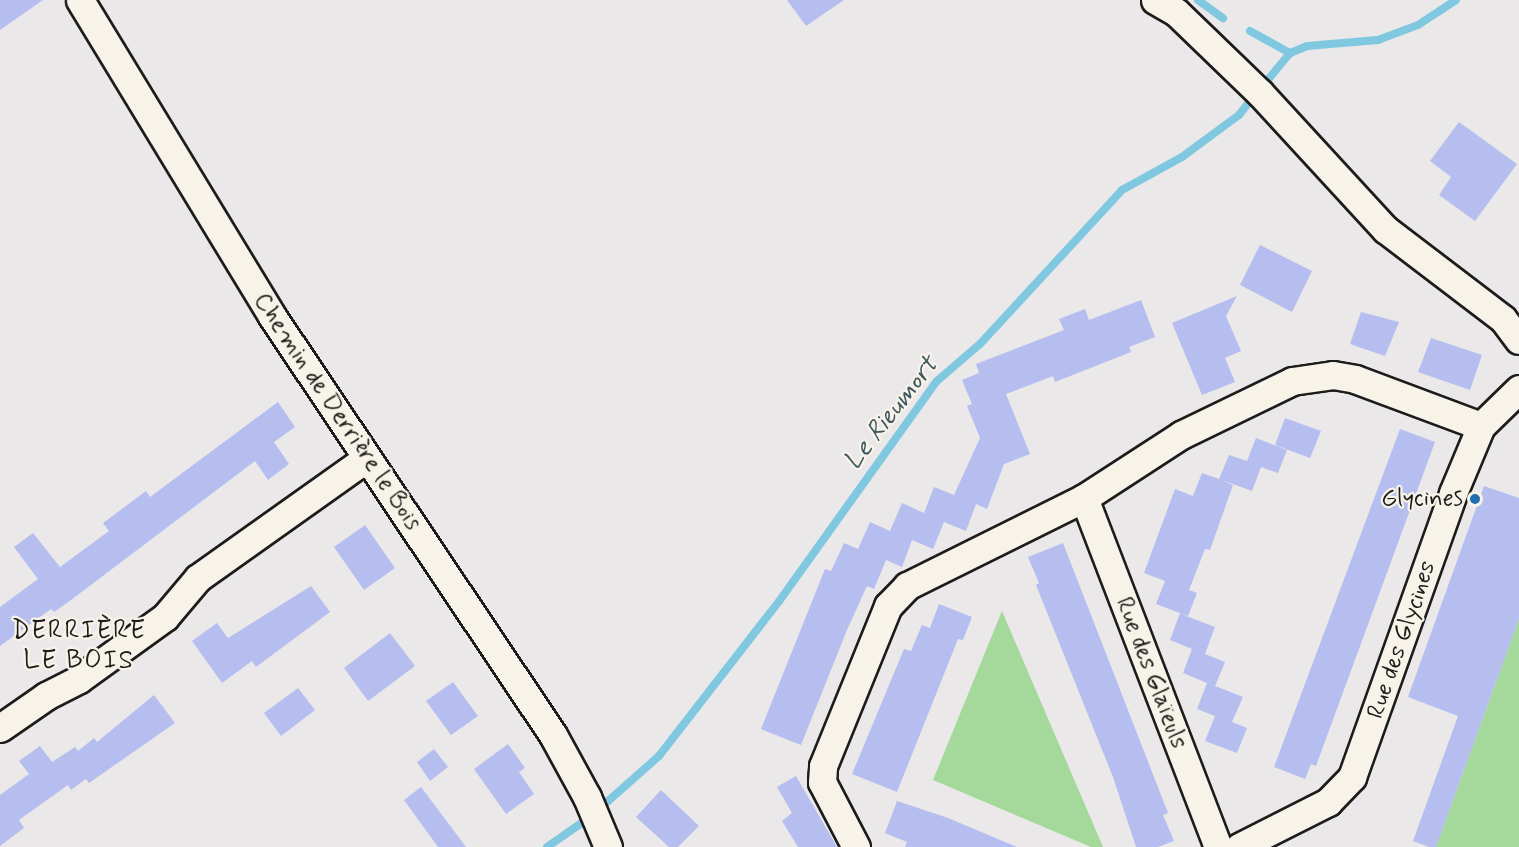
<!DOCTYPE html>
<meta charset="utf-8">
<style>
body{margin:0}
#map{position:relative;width:1519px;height:847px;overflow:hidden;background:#eae8e9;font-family:Mynerve,sans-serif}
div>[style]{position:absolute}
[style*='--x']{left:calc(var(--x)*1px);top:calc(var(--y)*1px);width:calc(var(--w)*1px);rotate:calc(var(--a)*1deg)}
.green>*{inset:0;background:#a4d99b}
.stream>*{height:8px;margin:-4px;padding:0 4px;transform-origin:4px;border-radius:4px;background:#7fc8e0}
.building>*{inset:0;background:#b5beef}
.roads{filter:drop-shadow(2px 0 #1c1c1c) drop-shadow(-2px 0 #1c1c1c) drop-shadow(0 2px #1c1c1c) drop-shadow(0 -2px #1c1c1c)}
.minor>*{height:27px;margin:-13.5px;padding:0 13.5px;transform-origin:13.5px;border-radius:13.5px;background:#f7f3e8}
.dots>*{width:16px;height:16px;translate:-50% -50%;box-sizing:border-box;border:3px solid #f7f3e8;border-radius:50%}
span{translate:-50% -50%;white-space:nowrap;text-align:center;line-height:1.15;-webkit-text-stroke:4.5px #f7f3e8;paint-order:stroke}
.street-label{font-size:24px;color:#1c1c1c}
.poi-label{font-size:24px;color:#1c1c1c}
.right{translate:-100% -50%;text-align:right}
.water-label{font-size:26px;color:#3f5861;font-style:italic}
.neighbourhood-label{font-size:26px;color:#1c1c1c;letter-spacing:1.5px}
</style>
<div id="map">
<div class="green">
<i style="clip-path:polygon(1002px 611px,1103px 847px,1091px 847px,933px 780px)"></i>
<i style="clip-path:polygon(1519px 619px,1519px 847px,1436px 847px,1499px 674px)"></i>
</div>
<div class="stream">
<i style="--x:1198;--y:0;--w:31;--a:36"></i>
<i style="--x:1250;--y:31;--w:46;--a:28.8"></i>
<i style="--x:1262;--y:87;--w:44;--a:-50.5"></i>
<i style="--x:1290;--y:53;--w:18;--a:-22"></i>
<i style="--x:1307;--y:46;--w:71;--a:-4.8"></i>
<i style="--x:1378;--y:40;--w:43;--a:-20.6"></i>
<i style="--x:1418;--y:25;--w:45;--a:-33.3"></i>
<i style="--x:607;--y:802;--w:69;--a:-41.5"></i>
<i style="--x:659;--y:756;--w:197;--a:-52.2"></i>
<i style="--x:780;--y:600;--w:269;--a:-54.4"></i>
<i style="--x:937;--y:381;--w:57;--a:-40.7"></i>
<i style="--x:980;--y:344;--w:209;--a:-47.3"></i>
<i style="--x:1122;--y:190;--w:68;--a:-28.8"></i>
<i style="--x:1182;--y:157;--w:71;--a:-36.4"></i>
<i style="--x:1239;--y:115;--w:24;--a:-52"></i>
<i style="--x:547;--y:847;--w:44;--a:-34.8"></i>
</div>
<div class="building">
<i style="clip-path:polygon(0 0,43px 0,0 30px)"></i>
<i style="clip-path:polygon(787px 0,844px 0,806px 26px)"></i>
<i style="clip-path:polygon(1459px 122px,1517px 164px,1475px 221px,1439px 195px,1451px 177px,1430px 161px)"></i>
<i style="clip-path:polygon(1260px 245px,1312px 271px,1292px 312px,1240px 285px)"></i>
<i style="clip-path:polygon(1237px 296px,1226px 316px,1241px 351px,1225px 358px,1235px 382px,1202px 395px,1172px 323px)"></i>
<i style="clip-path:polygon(1141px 300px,1155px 337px,1129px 347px,1131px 352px,1055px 382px,1053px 376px,1006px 394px,1030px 454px,1004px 464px,987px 509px,976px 504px,966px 531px,944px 522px,933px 549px,912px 540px,902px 567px,886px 560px,874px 589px,867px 586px,847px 630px,801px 745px,761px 729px,825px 569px,831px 571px,844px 543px,858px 549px,870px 522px,890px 531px,902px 503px,924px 513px,934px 487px,954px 495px,980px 438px,967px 406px,972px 404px,962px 380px,979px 373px,976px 364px,1064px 330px,1059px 319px,1085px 309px,1089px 320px)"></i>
<i style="clip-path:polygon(1361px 312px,1399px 322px,1385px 356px,1350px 344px)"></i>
<i style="clip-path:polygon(1431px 338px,1482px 355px,1470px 390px,1418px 372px)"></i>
<i style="clip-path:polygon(278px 402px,295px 427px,274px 442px,289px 464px,268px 480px,255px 461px,67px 603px,54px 612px,51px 609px,0 646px,0 607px,38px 579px,14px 547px,33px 533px,60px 567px,109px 531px,103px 523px,146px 491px,150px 497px)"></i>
<i style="clip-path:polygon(1285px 418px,1321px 431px,1310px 458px,1275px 445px)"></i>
<i style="clip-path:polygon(1400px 429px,1435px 442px,1316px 766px,1311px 764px,1305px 779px,1274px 767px)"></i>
<i style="clip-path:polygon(1256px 438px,1287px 450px,1278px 473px,1261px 467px,1252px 491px,1219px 479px,1233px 485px,1210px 550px,1205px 549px,1189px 590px,1197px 593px,1188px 616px,1181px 614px,1215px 627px,1205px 654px,1225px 662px,1215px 686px,1243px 697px,1232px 722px,1247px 728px,1237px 753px,1205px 741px,1215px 716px,1197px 709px,1207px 683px,1183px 673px,1192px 649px,1170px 640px,1180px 613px,1156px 604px,1165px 581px,1144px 573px,1175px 489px,1193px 496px,1202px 473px,1219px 479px,1229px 455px,1247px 461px)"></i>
<i style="clip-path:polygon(1484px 486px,1519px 498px,1519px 619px,1436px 847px,1429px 847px,1413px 841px,1458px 716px,1408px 697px)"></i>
<i style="clip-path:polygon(365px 525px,395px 568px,364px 590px,334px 547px)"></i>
<i style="clip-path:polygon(1063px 543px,1168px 813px,1163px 815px,1174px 841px,1158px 847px,1136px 847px,1113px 777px,1036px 585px,1039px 583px,1028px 557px)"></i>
<i style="clip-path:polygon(311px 586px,330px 612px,256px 667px,252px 661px,222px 683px,192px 641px,217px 623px,228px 638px)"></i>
<i style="clip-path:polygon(939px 604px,972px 617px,963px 640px,958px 639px,897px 792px,852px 774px,904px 649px,911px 651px,922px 625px,930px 628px)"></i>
<i style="clip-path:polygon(390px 633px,415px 666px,368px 701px,344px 668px)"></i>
<i style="clip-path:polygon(453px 682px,478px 716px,451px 735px,426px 701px)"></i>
<i style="clip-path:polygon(298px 688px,315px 710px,281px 736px,264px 713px)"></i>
<i style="clip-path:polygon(154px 695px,175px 723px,89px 783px,86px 779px,71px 790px,68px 785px,19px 820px,24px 828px,0 846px,0 795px,29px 774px,19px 761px,40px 746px,52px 762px,75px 747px,78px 751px,94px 738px,97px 742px)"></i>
<i style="clip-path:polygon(508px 744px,525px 768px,519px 772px,534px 794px,506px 814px,474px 769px)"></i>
<i style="clip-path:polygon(434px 749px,448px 767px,430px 781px,417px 762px)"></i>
<i style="clip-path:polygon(796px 776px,837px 847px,798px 847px,782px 821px,792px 813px,777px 787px)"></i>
<i style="clip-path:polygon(421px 787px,466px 847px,438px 847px,404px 800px)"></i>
<i style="clip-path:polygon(661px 790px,699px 826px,678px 847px,669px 847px,636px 817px)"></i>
<i style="clip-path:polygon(897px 801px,948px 818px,1017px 847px,905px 847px,907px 842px,885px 833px)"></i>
</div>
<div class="roads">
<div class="minor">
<i style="--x:80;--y:0;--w:370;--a:58.7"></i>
<i style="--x:272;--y:316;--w:505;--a:56.15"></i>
<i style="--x:553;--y:735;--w:71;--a:61.3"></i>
<i style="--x:587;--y:797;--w:54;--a:67.2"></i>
<i style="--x:1155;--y:0;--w:24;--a:30"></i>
<i style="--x:1176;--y:12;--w:117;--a:44"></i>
<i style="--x:1260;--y:93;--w:185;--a:47.4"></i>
<i style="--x:1385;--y:229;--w:148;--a:37.3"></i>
<i style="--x:1503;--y:319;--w:26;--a:53"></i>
<i style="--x:1084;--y:498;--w:374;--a:69"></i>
<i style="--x:0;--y:728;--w:56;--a:-34.8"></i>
<i style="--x:46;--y:696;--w:37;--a:-27"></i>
<i style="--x:79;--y:679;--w:106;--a:-35.8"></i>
<i style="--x:165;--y:617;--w:51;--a:-49.8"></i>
<i style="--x:198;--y:578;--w:207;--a:-35.4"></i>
<i style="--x:856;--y:847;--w:73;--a:-117.6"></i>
<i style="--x:822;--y:782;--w:16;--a:-86"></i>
<i style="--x:823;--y:766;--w:173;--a:-67.9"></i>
<i style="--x:888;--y:606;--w:28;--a:-46"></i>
<i style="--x:907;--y:586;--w:198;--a:-26.4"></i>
<i style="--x:1084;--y:498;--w:116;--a:-33"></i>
<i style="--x:1181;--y:435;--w:123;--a:-25.9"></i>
<i style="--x:1292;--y:381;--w:41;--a:-8.3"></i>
<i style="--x:1333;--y:375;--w:22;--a:10"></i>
<i style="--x:1355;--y:379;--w:134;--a:20.5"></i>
<i style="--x:1239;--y:847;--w:100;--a:-26.8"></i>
<i style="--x:1328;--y:802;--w:35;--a:-46"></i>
<i style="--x:1352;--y:777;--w:301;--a:-70.4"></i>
<i style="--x:1453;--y:493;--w:73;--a:-67.3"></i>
<i style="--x:1481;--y:426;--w:53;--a:-44.2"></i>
</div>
</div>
<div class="dots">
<i style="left:1475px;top:499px;background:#1f6fb2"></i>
</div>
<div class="street-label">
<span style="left:337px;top:412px;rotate:56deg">Chemin de Derrière le Bois</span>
<span style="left:1402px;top:640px;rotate:-71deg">Rue des Glycines</span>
<span style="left:1151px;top:673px;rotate:69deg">Rue des Glaïeuls</span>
</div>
<div class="poi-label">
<span class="right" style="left:1463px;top:499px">Glycines</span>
</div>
<div class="water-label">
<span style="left:892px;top:414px;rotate:-52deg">Le Rieumort</span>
</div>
<div class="neighbourhood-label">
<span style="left:79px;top:647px">DERRIÈRE<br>LE BOIS</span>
</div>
</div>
